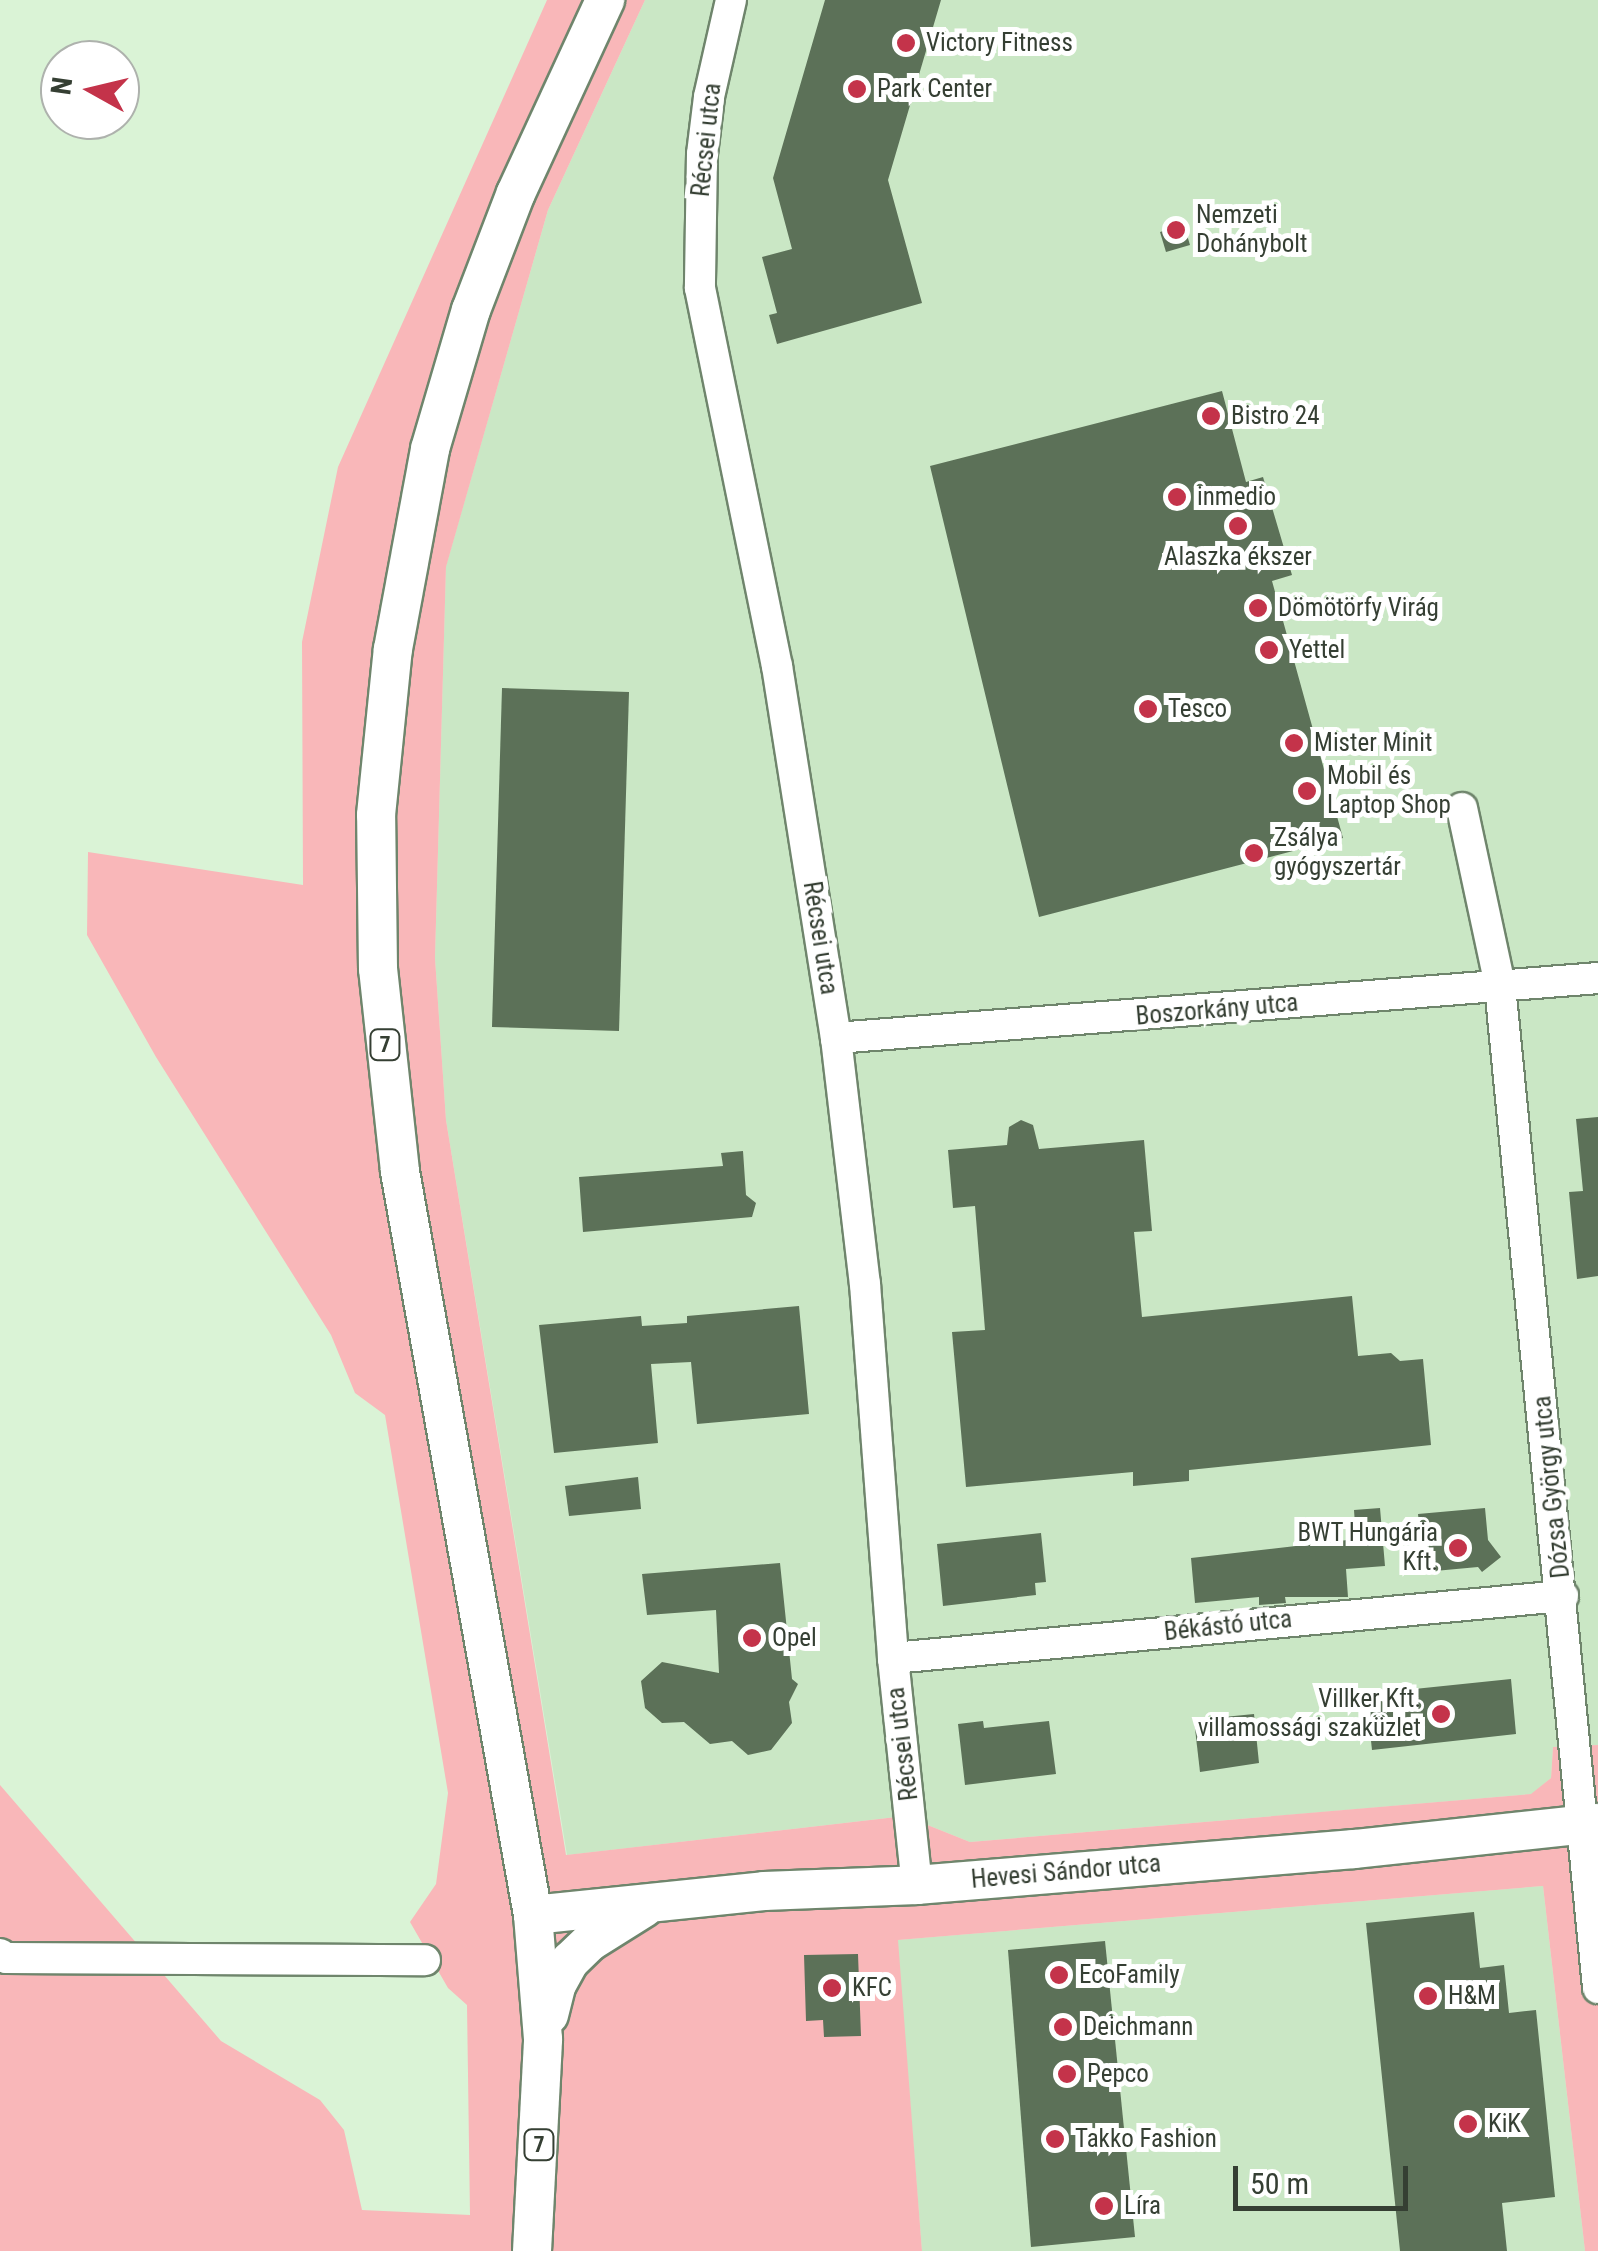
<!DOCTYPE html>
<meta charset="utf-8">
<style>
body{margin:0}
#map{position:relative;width:1598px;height:2251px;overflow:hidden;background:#daf3d6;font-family:"Roboto Condensed",sans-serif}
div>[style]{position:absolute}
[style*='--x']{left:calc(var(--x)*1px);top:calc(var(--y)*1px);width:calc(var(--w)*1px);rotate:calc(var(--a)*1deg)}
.built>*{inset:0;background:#cae7c5}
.green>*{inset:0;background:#f9b7b9}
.building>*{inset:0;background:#5c7158}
.roads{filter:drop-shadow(2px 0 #6f856c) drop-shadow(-2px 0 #6f856c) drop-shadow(0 2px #6f856c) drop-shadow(0 -2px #6f856c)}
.minor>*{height:30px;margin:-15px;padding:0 15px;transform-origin:15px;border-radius:15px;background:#fff}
.major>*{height:38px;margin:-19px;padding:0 19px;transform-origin:19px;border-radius:19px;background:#fff}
.dots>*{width:28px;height:28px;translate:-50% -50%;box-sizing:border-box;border:5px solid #fff;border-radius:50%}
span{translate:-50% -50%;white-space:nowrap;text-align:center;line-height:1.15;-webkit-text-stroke:10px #fff;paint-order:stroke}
.shield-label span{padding:2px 8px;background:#fff;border:2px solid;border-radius:8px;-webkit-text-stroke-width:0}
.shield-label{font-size:22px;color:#353f33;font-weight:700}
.poi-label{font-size:25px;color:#353f33}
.left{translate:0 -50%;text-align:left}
.right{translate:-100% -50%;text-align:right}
.street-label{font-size:25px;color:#353f33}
.north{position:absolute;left:40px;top:40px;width:100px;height:100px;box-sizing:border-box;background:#fff;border:2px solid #aeb2ad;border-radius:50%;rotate:278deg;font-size:28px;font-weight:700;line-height:40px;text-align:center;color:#353f33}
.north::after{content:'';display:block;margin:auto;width:35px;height:45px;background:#c4334a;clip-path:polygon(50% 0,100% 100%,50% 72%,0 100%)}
.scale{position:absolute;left:1233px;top:2166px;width:175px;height:45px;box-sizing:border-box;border:5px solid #353f33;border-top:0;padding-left:12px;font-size:30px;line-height:35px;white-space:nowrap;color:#353f33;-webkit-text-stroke:8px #fff;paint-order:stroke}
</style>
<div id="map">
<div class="built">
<i style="clip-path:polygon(645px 0,1598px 0,1598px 1745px,1553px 1747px,1551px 1778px,1532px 1794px,970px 1842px,905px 1816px,567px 1855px,446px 1120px,435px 958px,446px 566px,548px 210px)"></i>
<i style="clip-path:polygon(1543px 1886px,1585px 2251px,922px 2251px,897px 1940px)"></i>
</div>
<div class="green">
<i style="clip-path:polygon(547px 0,645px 0,548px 210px,446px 567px,435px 958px,446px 1120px,566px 1855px,905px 1816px,970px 1842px,1531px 1794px,1551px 1778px,1553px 1747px,1598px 1745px,1598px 2251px,1585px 2251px,1543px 1886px,898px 1940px,922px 2251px,0 2251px,0 1785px,221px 2041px,320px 2100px,344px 2130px,362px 2210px,470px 2215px,467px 2005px,448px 1988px,410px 1922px,436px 1884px,448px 1793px,385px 1415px,355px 1393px,331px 1335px,156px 1057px,87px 935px,88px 852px,303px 885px,302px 642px,338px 467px)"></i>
</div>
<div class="building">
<i style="clip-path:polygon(825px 0,941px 0,888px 180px,922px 303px,777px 344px,769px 315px,777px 313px,762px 257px,792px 249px,773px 178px)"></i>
<i style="clip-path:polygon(1184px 225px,1190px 245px,1166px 252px,1160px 232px)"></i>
<i style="clip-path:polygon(1222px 391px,1246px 482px,1263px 477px,1292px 575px,1272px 581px,1343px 838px,1039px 917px,930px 466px)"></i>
<i style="clip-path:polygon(502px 688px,629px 692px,619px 1031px,492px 1027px)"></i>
<i style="clip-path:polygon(1598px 1117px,1598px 1276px,1577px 1279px,1569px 1192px,1583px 1191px,1576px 1119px)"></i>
<i style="clip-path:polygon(1021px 1120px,1033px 1125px,1039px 1149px,1144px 1140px,1152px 1231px,1134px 1232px,1142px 1317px,1352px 1296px,1358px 1356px,1391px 1353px,1400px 1361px,1423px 1359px,1431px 1445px,1189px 1470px,1189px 1481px,1133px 1486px,1133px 1472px,966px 1487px,952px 1332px,985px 1330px,975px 1206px,953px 1208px,948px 1150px,1007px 1145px,1009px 1127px)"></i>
<i style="clip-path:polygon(743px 1151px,746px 1195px,756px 1203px,752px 1217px,583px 1232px,579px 1177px,723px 1166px,721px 1153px)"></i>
<i style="clip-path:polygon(799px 1306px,809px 1414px,697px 1424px,691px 1362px,651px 1364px,658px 1443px,554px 1453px,539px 1325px,641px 1316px,642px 1326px,687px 1323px,687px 1316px)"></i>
<i style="clip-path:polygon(638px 1477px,641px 1509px,569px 1516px,565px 1486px)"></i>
<i style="clip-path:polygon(1380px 1508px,1385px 1566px,1346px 1569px,1348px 1597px,1285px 1597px,1286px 1603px,1259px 1605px,1259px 1597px,1195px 1603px,1191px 1558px,1356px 1539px,1354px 1510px)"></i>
<i style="clip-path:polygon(1485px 1508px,1488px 1540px,1501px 1557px,1482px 1572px,1478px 1567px,1424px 1572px,1418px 1514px)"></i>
<i style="clip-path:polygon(1041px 1533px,1046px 1582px,1035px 1583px,1036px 1595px,943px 1606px,937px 1544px)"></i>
<i style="clip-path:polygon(780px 1563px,792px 1679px,798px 1684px,789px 1702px,792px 1723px,771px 1750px,748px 1755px,732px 1741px,710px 1744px,684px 1722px,662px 1723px,645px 1708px,641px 1681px,662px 1662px,719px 1673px,716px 1610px,647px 1615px,642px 1574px)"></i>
<i style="clip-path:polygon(1511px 1679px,1516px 1734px,1372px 1750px,1366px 1694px)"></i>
<i style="clip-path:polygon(1254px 1714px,1259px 1763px,1200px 1772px,1194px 1720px)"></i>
<i style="clip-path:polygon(983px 1721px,984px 1728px,1049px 1721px,1056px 1774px,965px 1785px,958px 1724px)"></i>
<i style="clip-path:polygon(1474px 1912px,1480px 1968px,1504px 1965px,1509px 2013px,1536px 2010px,1555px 2197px,1502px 2203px,1507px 2251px,1400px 2251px,1366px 1923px)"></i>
<i style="clip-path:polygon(1105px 1941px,1135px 2237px,1031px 2247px,1008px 1950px)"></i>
<i style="clip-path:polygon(858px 1954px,861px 2036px,824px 2037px,823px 2020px,806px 2021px,804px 1955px)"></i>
</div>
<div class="roads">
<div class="minor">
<i style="--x:731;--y:0;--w:99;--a:102.8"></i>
<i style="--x:709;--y:97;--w:57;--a:97"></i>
<i style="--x:702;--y:154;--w:134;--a:90.9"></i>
<i style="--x:700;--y:288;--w:386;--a:78.5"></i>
<i style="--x:777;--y:666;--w:377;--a:81"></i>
<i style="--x:836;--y:1038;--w:248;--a:83.3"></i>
<i style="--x:865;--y:1284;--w:375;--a:85.7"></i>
<i style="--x:893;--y:1658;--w:228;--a:84"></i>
<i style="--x:1462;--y:808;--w:182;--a:77.9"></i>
<i style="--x:1500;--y:986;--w:1007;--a:84.41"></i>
<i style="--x:836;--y:1038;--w:764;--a:-4.5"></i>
<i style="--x:893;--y:1658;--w:673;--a:-5.29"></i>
<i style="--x:0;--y:1954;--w:7;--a:34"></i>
<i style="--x:6;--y:1958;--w:419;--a:0.3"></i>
</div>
<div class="major">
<i style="--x:533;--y:1915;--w:232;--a:-5.9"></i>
<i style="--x:764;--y:1891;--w:153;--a:-2.2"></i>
<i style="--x:917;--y:1885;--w:438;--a:-4.7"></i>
<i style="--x:1354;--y:1849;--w:245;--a:-6.1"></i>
<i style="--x:549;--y:2015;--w:30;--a:-76"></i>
<i style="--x:556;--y:1986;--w:29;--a:-61"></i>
<i style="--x:570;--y:1961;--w:29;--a:-44"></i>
<i style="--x:591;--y:1941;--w:62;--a:-31.9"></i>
<i style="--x:532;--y:2251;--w:212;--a:-87"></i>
<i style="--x:543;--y:2039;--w:124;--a:-94.6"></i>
<i style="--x:533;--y:1915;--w:756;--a:-100.14"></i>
<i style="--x:400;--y:1171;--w:203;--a:-96.2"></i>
<i style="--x:378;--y:969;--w:154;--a:-90.7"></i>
<i style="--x:376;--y:815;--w:167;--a:-84.2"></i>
<i style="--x:393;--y:649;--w:203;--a:-79.5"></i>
<i style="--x:430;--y:449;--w:145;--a:-73.6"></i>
<i style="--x:471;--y:310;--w:125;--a:-69"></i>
<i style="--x:516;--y:193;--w:213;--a:-65.2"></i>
</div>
</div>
<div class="dots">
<i style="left:906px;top:43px;background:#c4334a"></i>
<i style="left:857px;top:89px;background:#c4334a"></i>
<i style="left:1176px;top:230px;background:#c4334a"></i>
<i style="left:1211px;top:416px;background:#c4334a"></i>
<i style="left:1177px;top:497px;background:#c4334a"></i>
<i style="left:1238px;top:526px;background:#c4334a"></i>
<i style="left:1258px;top:608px;background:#c4334a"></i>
<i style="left:1269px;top:650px;background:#c4334a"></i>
<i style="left:1148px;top:709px;background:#c4334a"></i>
<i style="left:1294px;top:743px;background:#c4334a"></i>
<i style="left:1307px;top:791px;background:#c4334a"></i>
<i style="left:1254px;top:853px;background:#c4334a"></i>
<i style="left:1458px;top:1548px;background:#c4334a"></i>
<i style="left:752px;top:1638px;background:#c4334a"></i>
<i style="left:1441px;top:1714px;background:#c4334a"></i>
<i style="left:1059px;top:1975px;background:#c4334a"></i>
<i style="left:832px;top:1988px;background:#c4334a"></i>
<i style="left:1428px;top:1996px;background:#c4334a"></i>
<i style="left:1063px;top:2027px;background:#c4334a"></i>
<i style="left:1067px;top:2074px;background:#c4334a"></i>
<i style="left:1468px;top:2124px;background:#c4334a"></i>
<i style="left:1055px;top:2139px;background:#c4334a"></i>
<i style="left:1104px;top:2206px;background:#c4334a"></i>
</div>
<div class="shield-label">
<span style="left:385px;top:1045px">7</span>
<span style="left:539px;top:2145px">7</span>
</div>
<div class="poi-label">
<span class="left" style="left:926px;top:43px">Victory Fitness</span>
<span class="left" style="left:877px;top:89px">Park Center</span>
<span class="left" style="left:1196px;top:230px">Nemzeti<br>Dohánybolt</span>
<span class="left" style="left:1231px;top:416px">Bistro 24</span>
<span class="left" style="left:1197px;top:497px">inmedio</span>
<span style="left:1238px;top:557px">Alaszka ékszer</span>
<span class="left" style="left:1278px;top:608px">Dömötörfy Virág</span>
<span class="left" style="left:1289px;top:650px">Yettel</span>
<span class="left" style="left:1168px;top:709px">Tesco</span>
<span class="left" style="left:1314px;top:743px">Mister Minit</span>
<span class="left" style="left:1327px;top:791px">Mobil és<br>Laptop Shop</span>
<span class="left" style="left:1274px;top:853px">Zsálya<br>gyógyszertár</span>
<span class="right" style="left:1438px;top:1548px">BWT Hungária<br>Kft.</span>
<span class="left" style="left:772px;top:1638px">Opel</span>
<span class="right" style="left:1421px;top:1714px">Villker Kft.<br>villamossági szaküzlet</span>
<span class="left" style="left:1079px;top:1975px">EcoFamily</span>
<span class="left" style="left:852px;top:1988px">KFC</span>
<span class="left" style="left:1448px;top:1996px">H&amp;M</span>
<span class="left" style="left:1083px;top:2027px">Deichmann</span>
<span class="left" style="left:1087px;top:2074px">Pepco</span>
<span class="left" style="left:1488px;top:2124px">KiK</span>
<span class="left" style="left:1075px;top:2139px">Takko Fashion</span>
<span class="left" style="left:1124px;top:2206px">Líra</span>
</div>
<div class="street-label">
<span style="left:707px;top:140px;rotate:-84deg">Récsei utca</span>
<span style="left:820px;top:938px;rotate:81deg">Récsei utca</span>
<span style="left:1217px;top:1010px;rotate:-5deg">Boszorkány utca</span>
<span style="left:1552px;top:1487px;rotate:-96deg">Dózsa György utca</span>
<span style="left:1228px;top:1626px;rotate:-6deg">Békástó utca</span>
<span style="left:903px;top:1744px;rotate:-97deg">Récsei utca</span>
<span style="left:1066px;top:1872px;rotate:-5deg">Hevesi Sándor utca</span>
</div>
<div class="north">N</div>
<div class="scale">50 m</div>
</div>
